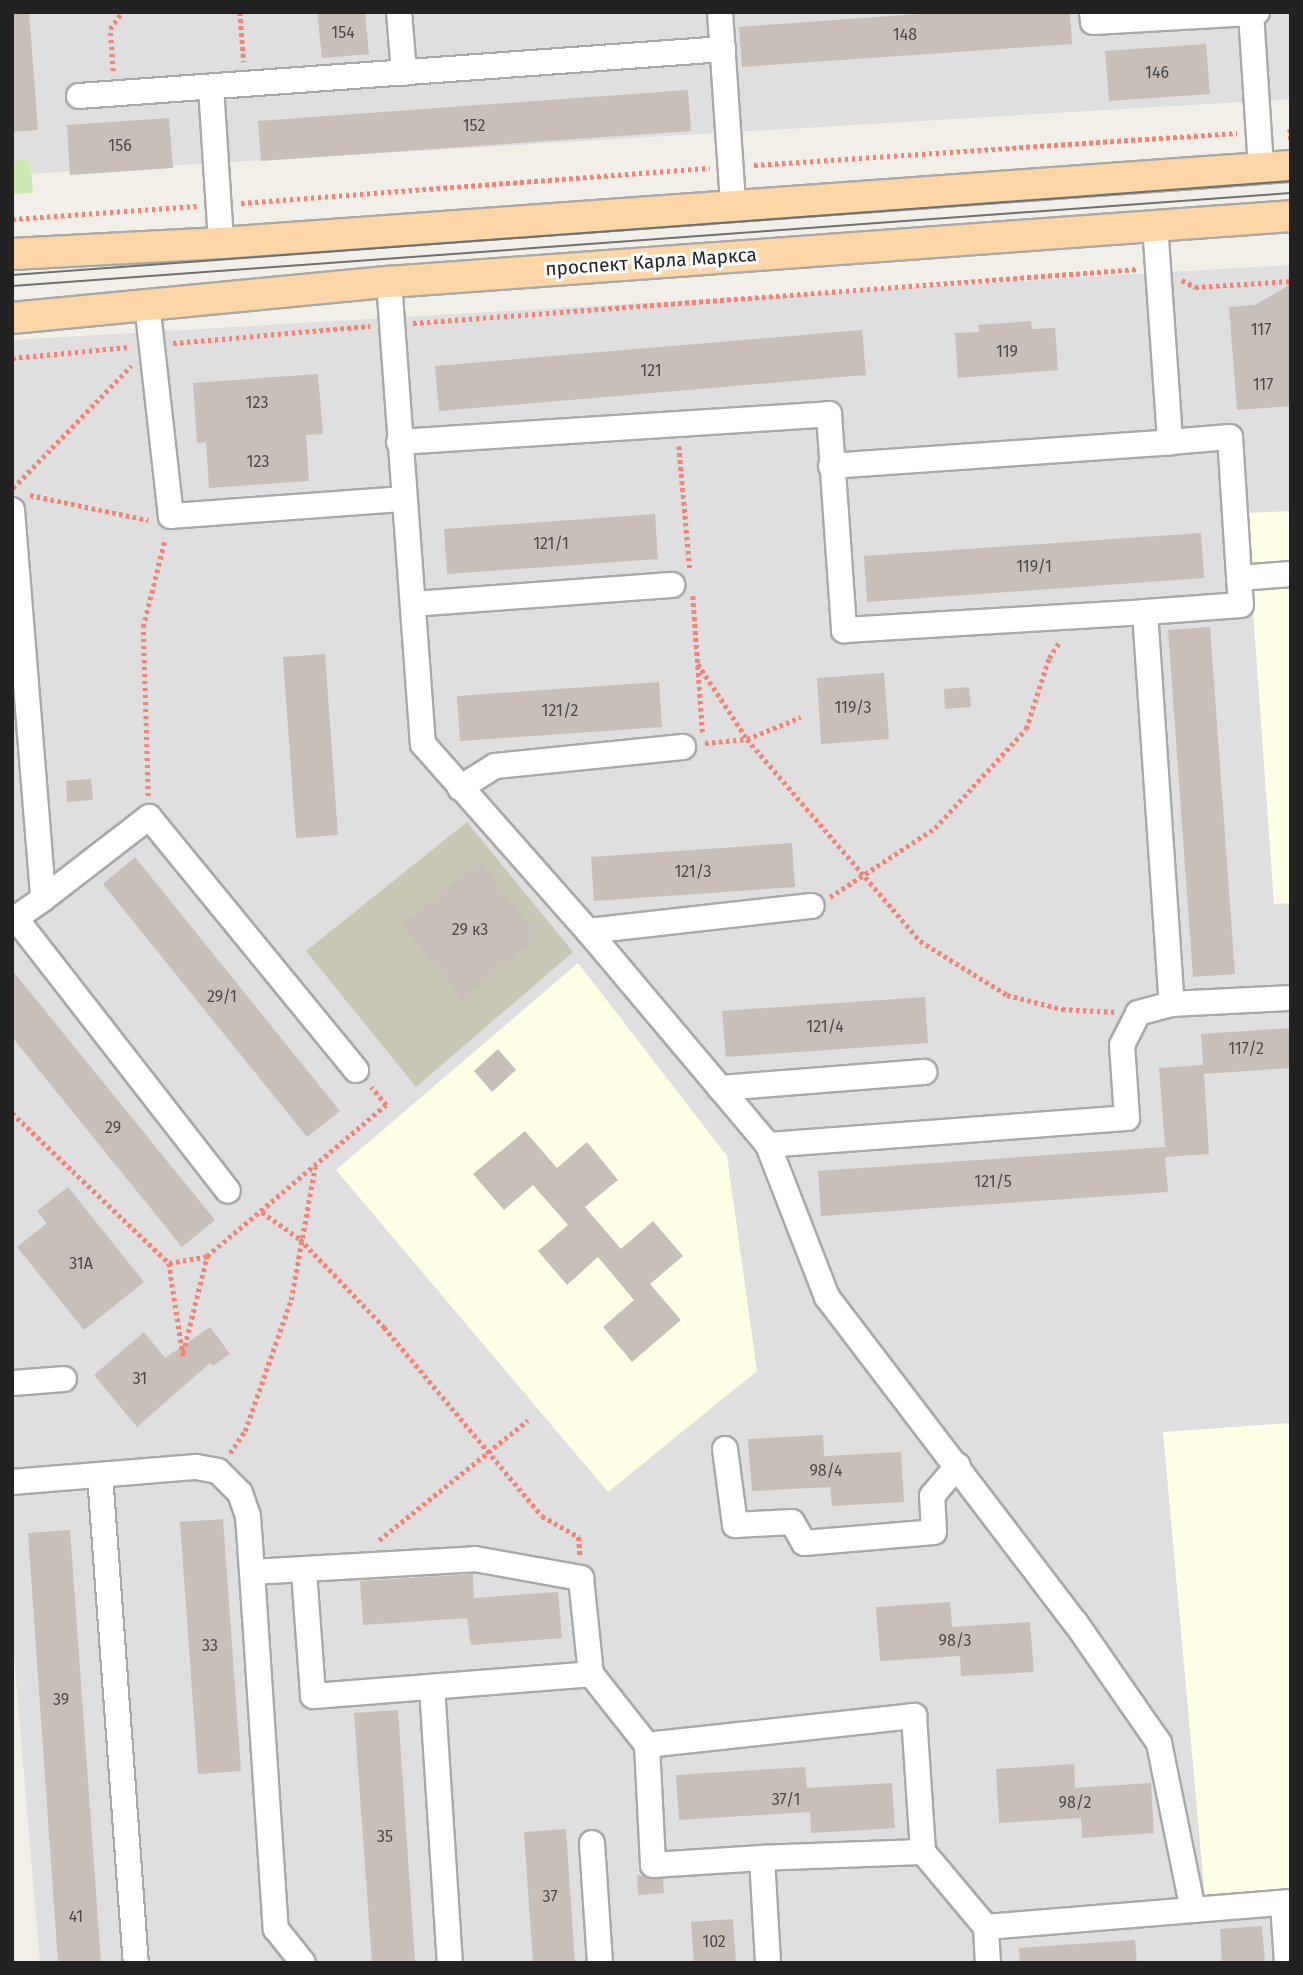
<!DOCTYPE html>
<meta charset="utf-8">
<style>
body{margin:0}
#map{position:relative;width:1303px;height:1975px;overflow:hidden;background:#f2efe9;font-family:"Fira Sans",sans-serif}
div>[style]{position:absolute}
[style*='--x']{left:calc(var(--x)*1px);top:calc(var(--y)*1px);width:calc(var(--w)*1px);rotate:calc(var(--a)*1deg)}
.residential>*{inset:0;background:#e0dfdf}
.education>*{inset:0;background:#ffffe5}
.construction>*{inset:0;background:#c7c7b4}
.grass>*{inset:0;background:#cdebb0}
.building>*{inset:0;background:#c7bfb8}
.path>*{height:4.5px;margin-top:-2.25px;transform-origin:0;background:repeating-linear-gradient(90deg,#fa8072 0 3.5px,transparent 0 7px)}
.roads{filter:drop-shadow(2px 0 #a9a9a9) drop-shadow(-2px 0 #a9a9a9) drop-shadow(0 2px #a9a9a9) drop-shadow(0 -2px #a9a9a9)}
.minor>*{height:24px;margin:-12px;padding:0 12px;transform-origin:12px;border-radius:12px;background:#fff}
.major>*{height:30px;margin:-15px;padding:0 15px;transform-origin:15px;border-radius:15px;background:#fcd6a4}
.tram>*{height:2px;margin:-1px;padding:0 1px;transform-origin:1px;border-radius:1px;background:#707070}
span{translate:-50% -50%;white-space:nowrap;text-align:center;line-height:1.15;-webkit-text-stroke:6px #fff;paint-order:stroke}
.number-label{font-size:16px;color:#4b4948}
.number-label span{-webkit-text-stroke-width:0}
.street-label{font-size:19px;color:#222}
.frame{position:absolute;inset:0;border:14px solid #222;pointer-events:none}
</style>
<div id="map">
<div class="residential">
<i style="clip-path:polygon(12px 12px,1291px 12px,1291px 99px,12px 175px)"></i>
<i style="clip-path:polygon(1291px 265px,1291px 1963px,40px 1963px,12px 1633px,12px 340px)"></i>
</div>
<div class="education">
<i style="clip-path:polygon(1291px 511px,1291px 903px,1274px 904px,1246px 513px)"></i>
<i style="clip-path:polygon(578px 963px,727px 1156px,757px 1371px,608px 1492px,336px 1170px)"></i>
<i style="clip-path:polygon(1291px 1423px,1291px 1890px,1205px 1898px,1163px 1432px)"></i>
</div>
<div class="construction">
<i style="clip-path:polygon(467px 822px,573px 952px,416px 1087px,306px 951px)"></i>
</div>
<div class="grass">
<i style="clip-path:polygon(30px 160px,33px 193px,12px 194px,12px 161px)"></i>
</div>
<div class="building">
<i style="clip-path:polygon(12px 12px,29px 12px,38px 130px,12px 132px)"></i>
<i style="clip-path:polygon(317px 12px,365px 12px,369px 54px,322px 58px)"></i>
<i style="clip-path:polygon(946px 12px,1070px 12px,1072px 44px,742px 67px,739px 27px)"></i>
<i style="clip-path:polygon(1206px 44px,1210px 94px,1109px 101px,1105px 51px)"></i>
<i style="clip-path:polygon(688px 90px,691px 131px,261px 161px,258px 121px)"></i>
<i style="clip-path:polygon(169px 118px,173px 168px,70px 175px,67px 125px)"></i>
<i style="clip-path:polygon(1291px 284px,1291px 406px,1237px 410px,1229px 307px,1255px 305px)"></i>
<i style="clip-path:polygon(1031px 321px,1032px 329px,1055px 328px,1058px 370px,958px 378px,955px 333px,979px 332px,978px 325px)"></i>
<i style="clip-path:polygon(862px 330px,866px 375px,439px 411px,435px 366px)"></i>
<i style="clip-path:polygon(318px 374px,323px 434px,306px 435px,309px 481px,209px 488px,206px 442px,197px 443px,193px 383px)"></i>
<i style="clip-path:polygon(655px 514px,658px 559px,447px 574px,444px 529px)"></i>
<i style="clip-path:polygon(1201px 533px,1204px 578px,867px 602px,864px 556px)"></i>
<i style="clip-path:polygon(1210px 627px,1235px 974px,1193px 977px,1168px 630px)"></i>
<i style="clip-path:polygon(325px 654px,338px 835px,296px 838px,283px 657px)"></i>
<i style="clip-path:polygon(884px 673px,889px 739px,821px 744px,817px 678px)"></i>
<i style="clip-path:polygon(659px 682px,662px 727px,460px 741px,457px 696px)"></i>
<i style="clip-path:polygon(969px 687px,971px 707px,945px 709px,944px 689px)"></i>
<i style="clip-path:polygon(91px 779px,93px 800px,67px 802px,66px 781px)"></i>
<i style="clip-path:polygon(792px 843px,795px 887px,594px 901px,591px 857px)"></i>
<i style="clip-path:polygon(135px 857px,340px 1111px,307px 1137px,103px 884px)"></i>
<i style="clip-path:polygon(479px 862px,539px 936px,462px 999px,402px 925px)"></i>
<i style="clip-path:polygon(12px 970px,215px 1220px,182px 1247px,12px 1037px)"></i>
<i style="clip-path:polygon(925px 997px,928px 1043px,726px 1057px,722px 1011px)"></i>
<i style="clip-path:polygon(1291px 1028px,1291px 1068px,1204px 1074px,1209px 1154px,1165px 1157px,1168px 1192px,821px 1216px,818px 1171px,1165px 1147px,1159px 1068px,1203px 1065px,1201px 1034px)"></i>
<i style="clip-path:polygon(498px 1049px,516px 1070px,492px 1092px,474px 1071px)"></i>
<i style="clip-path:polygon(525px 1131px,557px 1168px,587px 1142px,618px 1180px,585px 1207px,621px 1249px,653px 1221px,683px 1256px,650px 1284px,681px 1320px,632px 1362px,603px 1327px,634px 1300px,598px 1257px,567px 1285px,538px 1251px,568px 1225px,533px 1185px,504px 1210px,473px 1174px)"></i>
<i style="clip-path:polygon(68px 1187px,144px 1282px,84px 1330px,17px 1247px,47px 1223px,37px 1211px)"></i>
<i style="clip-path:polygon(210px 1327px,230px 1354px,213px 1366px,210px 1363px,137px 1427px,94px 1375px,144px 1332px,165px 1358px)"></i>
<i style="clip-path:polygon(823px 1435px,824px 1456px,901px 1452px,904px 1502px,832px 1506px,830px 1487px,752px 1491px,748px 1439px)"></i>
<i style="clip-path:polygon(223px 1519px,241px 1771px,198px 1774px,180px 1522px)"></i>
<i style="clip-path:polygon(70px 1530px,93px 1850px,101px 1963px,58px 1963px,28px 1533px)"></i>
<i style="clip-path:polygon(473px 1574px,474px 1598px,558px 1592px,562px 1638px,471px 1645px,467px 1618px,363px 1625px,360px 1581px)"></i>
<i style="clip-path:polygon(950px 1602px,952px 1627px,1030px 1622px,1034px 1672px,961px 1676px,960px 1656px,880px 1661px,876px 1607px)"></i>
<i style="clip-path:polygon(398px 1710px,415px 1961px,372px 1963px,354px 1713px)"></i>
<i style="clip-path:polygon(1074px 1764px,1075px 1788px,1151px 1783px,1154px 1833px,1082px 1838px,1081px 1818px,999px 1823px,996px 1769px)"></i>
<i style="clip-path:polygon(805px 1767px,807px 1788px,892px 1783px,895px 1828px,811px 1833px,810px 1812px,679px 1820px,676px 1775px)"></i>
<i style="clip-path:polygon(566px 1829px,575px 1963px,533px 1963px,524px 1832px)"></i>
<i style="clip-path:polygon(637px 1875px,663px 1879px,664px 1893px,638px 1895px)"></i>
<i style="clip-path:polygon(733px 1919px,736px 1963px,694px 1963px,691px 1922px)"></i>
<i style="clip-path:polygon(1262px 1926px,1265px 1963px,1222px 1963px,1220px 1929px)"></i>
<i style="clip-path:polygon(1135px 1940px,1137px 1963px,1020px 1963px,1019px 1948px)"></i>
</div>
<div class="path">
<i style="--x:240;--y:12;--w:50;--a:85.4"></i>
<i style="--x:113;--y:71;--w:42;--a:-94.1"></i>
<i style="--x:110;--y:29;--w:21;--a:-55"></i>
<i style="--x:1290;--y:129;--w:12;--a:85"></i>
<i style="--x:754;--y:165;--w:484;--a:-3.8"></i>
<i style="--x:241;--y:203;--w:470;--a:-4.3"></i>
<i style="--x:12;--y:219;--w:185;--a:-4"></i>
<i style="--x:1182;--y:280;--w:15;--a:28"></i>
<i style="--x:1195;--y:287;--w:96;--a:-3.6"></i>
<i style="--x:413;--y:323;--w:727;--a:-4.26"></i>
<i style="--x:173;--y:343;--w:198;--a:-4.9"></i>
<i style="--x:12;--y:358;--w:118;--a:-5.4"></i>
<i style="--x:679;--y:446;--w:124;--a:84.9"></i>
<i style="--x:13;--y:488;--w:170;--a:-46"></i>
<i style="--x:30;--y:495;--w:121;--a:12"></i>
<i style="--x:693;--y:596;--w:138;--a:85.9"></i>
<i style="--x:698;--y:664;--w:90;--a:56.8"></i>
<i style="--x:747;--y:739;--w:266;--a:49.4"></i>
<i style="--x:920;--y:941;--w:102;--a:31.8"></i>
<i style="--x:1007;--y:995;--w:57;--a:14.3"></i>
<i style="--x:1062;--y:1009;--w:52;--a:3.3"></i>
<i style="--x:705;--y:743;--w:42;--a:-5.4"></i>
<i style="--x:747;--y:739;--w:58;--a:-22.2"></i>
<i style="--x:148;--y:796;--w:169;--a:-91.7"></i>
<i style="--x:143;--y:627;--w:91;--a:-76"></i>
<i style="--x:830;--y:897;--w:126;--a:-33.3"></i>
<i style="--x:935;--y:828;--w:134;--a:-47.4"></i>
<i style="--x:1026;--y:729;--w:75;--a:-72.1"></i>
<i style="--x:1049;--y:658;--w:20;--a:-57"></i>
<i style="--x:12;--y:1113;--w:217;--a:43.7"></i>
<i style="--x:169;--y:1263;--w:94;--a:81.4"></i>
<i style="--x:262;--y:1212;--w:47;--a:35.4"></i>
<i style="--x:300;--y:1239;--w:122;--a:46.3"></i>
<i style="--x:384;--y:1327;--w:246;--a:50.1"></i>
<i style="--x:542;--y:1516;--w:43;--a:29.6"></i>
<i style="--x:579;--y:1537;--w:18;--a:87"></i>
<i style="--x:169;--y:1263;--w:39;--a:-10"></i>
<i style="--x:207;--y:1256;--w:234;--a:-40.2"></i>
<i style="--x:386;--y:1105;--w:23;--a:-130"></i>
<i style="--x:183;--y:1353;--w:100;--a:-76.1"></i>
<i style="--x:230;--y:1453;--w:27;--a:-56"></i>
<i style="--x:245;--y:1431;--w:139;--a:-70.7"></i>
<i style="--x:291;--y:1300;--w:135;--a:-79.8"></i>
<i style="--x:379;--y:1540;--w:191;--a:-38.8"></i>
</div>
<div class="roads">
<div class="minor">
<i style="--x:399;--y:12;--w:61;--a:85.3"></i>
<i style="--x:720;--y:12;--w:192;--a:86.1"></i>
<i style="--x:1092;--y:12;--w:10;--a:84"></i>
<i style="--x:1093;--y:22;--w:158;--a:-3.3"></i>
<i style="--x:1257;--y:12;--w:6;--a:171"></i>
<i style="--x:1251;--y:13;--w:154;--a:86.3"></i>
<i style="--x:211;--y:87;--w:156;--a:86.3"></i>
<i style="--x:79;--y:96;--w:646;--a:-4.17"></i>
<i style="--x:1155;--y:225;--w:218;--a:86"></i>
<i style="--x:1170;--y:442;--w:60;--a:-4.8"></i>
<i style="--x:1230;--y:437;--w:168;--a:86.3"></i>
<i style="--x:1241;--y:605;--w:96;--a:175.8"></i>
<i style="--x:1145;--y:612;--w:393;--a:86.1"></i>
<i style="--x:1172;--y:1004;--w:119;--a:-2.9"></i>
<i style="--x:389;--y:282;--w:463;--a:85.8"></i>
<i style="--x:423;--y:744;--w:249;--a:48.6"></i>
<i style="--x:588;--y:931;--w:280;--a:49.9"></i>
<i style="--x:768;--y:1145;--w:163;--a:68.8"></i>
<i style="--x:827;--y:1297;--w:409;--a:52.7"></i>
<i style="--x:1075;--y:1622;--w:147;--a:55.2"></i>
<i style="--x:1159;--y:1743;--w:170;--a:78.5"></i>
<i style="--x:1193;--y:1910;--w:98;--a:-4.7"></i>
<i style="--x:147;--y:303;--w:214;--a:83.6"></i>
<i style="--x:171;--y:516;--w:232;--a:-4.2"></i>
<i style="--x:399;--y:442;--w:431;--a:-3.7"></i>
<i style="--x:829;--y:414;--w:217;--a:86"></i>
<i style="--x:844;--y:630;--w:302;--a:-3.4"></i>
<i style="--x:831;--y:466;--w:340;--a:-4"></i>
<i style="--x:12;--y:510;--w:390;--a:85.4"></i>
<i style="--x:43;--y:899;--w:38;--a:145"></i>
<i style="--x:1239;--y:578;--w:52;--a:-4.4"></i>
<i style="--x:413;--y:604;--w:260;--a:-4.2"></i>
<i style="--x:460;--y:788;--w:41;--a:-32.2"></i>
<i style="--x:495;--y:766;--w:189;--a:-5.8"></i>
<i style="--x:43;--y:899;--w:134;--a:-37.7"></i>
<i style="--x:149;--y:817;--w:327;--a:50.7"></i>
<i style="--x:17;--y:920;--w:343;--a:52.1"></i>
<i style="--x:588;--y:931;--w:225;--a:-6.4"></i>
<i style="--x:720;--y:1088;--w:205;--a:-4.5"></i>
<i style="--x:768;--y:1145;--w:360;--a:-4.3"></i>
<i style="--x:1127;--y:1118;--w:73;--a:-93.9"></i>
<i style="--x:1122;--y:1045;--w:36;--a:-63"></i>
<i style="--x:1138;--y:1013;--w:35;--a:-15"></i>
<i style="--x:12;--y:1383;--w:52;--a:-4.4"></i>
<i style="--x:725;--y:1449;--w:77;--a:82.5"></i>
<i style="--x:735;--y:1525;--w:57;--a:-3"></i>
<i style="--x:792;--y:1522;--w:24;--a:60"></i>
<i style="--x:804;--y:1543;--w:130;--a:-4.8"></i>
<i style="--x:934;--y:1532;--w:36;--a:-93"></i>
<i style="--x:932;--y:1496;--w:40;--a:-50"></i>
<i style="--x:100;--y:1475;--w:489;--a:85.8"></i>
<i style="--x:12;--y:1482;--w:185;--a:-4.7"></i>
<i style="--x:196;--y:1467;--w:22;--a:10"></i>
<i style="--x:218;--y:1471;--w:31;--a:45"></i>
<i style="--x:240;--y:1493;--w:24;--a:71"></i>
<i style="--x:248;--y:1516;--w:56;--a:85.9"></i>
<i style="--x:252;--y:1572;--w:223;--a:-3.3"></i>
<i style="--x:475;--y:1559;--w:108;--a:10.2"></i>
<i style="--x:581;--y:1578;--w:97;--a:84.1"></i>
<i style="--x:591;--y:1674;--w:90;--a:51.7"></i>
<i style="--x:647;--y:1745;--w:269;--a:-6.2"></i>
<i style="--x:914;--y:1716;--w:136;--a:86.2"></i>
<i style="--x:923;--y:1852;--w:161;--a:177.9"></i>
<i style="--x:252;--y:1572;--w:358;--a:86.2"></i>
<i style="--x:276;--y:1929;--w:43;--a:51.5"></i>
<i style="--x:304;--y:1572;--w:124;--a:85.8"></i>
<i style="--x:313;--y:1696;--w:279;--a:-4.5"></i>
<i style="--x:432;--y:1687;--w:277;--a:86.3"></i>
<i style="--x:647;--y:1745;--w:120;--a:87.1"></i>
<i style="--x:653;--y:1865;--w:109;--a:-3.7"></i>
<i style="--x:762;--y:1858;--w:105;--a:86.7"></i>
<i style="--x:592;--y:1843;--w:120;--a:86.2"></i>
<i style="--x:923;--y:1852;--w:98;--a:50"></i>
<i style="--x:986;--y:1927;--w:208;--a:-4.7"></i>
<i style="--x:1283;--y:1903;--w:60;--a:86.2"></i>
<i style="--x:986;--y:1927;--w:36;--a:87"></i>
</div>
<div class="major">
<i style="--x:12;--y:254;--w:209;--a:-3"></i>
<i style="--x:221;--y:243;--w:1073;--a:-4.12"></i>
<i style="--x:12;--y:318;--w:379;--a:-5.5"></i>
<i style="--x:389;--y:282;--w:904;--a:-4.18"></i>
</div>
</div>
<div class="tram">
<i style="--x:12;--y:275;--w:1282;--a:-4.2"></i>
<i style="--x:12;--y:286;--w:1282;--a:-4.16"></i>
</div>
<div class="number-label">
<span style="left:343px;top:33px">154</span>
<span style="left:905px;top:35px">148</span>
<span style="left:1157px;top:73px">146</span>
<span style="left:474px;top:126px">152</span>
<span style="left:120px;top:146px">156</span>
<span style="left:1261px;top:330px">117</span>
<span style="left:1007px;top:352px">119</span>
<span style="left:651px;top:371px">121</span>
<span style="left:1263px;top:385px">117</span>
<span style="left:257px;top:403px">123</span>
<span style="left:258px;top:462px">123</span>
<span style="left:551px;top:544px">121/1</span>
<span style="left:1034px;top:567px">119/1</span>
<span style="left:853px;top:708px">119/3</span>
<span style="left:560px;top:711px">121/2</span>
<span style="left:693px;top:872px">121/3</span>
<span style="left:470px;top:930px">29 к3</span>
<span style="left:222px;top:997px">29/1</span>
<span style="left:825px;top:1027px">121/4</span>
<span style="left:1246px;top:1049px">117/2</span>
<span style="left:113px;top:1128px">29</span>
<span style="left:993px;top:1182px">121/5</span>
<span style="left:81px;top:1264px">31А</span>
<span style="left:140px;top:1379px">31</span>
<span style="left:826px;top:1471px">98/4</span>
<span style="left:955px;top:1641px">98/3</span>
<span style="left:210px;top:1646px">33</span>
<span style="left:61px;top:1700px">39</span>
<span style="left:786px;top:1800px">37/1</span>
<span style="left:1075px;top:1803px">98/2</span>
<span style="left:385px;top:1837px">35</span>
<span style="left:550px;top:1897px">37</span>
<span style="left:76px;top:1917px">41</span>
<span style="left:714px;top:1942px">102</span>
</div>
<div class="street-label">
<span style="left:651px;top:262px;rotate:-4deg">проспект Карла Маркса</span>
</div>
<div class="frame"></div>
</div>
